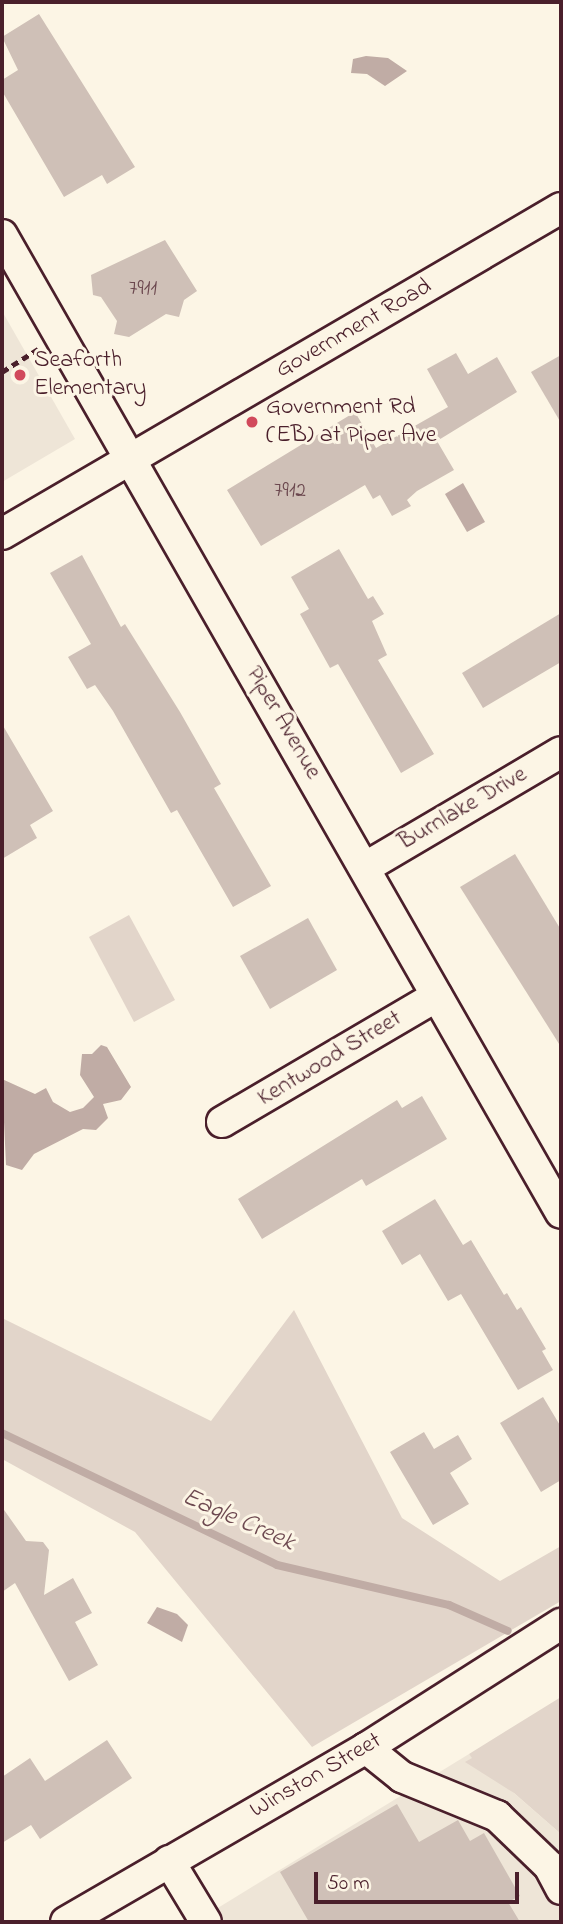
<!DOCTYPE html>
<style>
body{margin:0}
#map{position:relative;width:563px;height:1924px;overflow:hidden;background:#fcf5e5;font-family:"Indie Flower",sans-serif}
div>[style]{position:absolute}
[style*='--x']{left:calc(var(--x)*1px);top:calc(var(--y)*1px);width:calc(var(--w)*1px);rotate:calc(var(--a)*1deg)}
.built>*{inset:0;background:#eee5d7}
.green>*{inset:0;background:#e2d5ca}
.water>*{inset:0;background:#c0aca5}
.stream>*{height:8px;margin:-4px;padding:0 4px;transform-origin:4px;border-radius:4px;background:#c0aca5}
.building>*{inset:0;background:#cfc0b7}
.path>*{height:4.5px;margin-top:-2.25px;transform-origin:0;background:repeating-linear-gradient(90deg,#4a1f2b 0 7px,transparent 0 12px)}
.roads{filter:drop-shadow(2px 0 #4a1f2b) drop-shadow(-2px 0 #4a1f2b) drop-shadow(0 2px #4a1f2b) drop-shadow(0 -2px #4a1f2b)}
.minor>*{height:30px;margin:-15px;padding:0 15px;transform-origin:15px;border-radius:15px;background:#fcf5e5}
.dots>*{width:19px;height:19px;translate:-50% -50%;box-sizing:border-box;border:4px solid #fcf5e5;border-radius:50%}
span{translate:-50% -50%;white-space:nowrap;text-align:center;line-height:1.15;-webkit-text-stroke:6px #fcf5e5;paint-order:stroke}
.number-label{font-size:21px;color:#6b474e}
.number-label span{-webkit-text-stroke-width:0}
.street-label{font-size:24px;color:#4a1f2b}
.poi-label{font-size:24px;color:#4a1f2b}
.left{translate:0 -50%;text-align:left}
.water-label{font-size:26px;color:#6d4950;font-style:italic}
.frame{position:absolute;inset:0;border:4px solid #4a1f2b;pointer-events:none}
.scale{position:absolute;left:314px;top:1872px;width:205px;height:32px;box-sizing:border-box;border:4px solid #4a1f2b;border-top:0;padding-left:9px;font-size:21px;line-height:24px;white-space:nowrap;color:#4a1f2b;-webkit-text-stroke:5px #fcf5e5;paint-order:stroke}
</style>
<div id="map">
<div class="built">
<i style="clip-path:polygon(2px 311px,75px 439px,2px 482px)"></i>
<i style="clip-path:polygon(469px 1754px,561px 1834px,561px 1922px,195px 1922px)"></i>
</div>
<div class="green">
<i style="clip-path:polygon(129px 915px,175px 1000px,134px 1022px,89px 937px)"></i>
<i style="clip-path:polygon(294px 1310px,402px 1518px,500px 1581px,561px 1546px,561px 1601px,312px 1747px,135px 1532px,2px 1459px,2px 1318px,211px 1421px)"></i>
<i style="clip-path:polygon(561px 1697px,561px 1834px,514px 1793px,465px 1762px,472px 1758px,469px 1754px)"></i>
</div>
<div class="water">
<i style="clip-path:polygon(366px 56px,388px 58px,407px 71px,385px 86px,367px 74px,351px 73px,353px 59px)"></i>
<i style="clip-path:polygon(463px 483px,485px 522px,467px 532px,445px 494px)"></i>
<i style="clip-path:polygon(101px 1045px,107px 1047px,131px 1087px,121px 1100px,103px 1104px,108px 1118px,96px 1130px,83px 1129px,34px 1154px,22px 1170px,6px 1165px,2px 1079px,35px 1094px,46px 1088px,53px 1102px,70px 1112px,83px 1108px,94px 1097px,80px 1075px,82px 1054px,92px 1054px)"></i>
<i style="clip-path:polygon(157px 1607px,177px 1614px,188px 1625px,182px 1642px,147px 1623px)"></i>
</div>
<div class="stream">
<i style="--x:2;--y:1433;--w:305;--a:25.6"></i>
<i style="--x:277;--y:1565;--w:177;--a:13.1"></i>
<i style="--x:449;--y:1605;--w:64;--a:23.8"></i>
</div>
<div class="building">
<i style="clip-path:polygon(39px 14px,135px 167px,107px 184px,102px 175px,64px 197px,2px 91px,2px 80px,18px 70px,2px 37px)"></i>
<i style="clip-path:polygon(165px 240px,197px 291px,184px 300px,179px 317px,166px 314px,129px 337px,114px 334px,117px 321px,101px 297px,93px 295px,91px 275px)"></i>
<i style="clip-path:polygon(456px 353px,468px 374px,497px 357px,517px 392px,437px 441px,454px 470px,417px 491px,407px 500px,411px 506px,392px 516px,380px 495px,373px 499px,365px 485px,261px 546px,227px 490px,355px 412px,376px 448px,448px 407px,427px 369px)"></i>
<i style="clip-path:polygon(561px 355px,561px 423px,531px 372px)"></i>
<i style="clip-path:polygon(339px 549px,368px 599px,373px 596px,384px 614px,372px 621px,387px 655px,378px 660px,434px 754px,401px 773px,338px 664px,330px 668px,300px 614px,309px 609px,291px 577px)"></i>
<i style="clip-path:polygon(82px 555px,121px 627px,125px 624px,180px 712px,221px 784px,214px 788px,271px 886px,233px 907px,177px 810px,171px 813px,113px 711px,95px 685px,87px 689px,68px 657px,91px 644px,50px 573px)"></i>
<i style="clip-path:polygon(561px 613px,561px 662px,483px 708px,462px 673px)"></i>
<i style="clip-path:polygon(2px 724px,53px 811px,30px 825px,37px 838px,2px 859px)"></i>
<i style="clip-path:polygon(515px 854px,561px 930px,561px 1047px,460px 887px)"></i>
<i style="clip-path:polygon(308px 918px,337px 970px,270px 1009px,240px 956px)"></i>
<i style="clip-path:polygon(422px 1096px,447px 1139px,366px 1186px,362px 1179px,262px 1239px,238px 1199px,397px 1100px,402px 1108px)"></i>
<i style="clip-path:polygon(435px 1199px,463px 1245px,471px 1240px,504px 1295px,507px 1293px,517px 1310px,521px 1307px,546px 1349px,542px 1351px,553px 1370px,518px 1390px,461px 1294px,448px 1301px,420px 1254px,402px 1265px,382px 1231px)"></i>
<i style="clip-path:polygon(543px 1397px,561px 1427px,561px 1480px,541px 1492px,500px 1423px)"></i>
<i style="clip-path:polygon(424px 1432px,434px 1449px,458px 1435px,472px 1459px,450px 1473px,469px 1504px,433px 1525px,390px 1452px)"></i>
<i style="clip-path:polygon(2px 1507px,26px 1541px,43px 1542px,49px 1550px,44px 1595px,73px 1578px,92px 1613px,75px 1622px,98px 1665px,69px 1681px,15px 1583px,2px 1592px)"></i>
<i style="clip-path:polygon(107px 1740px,132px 1778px,40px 1839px,31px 1825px,2px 1843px,2px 1777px,30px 1758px,45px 1781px)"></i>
<i style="clip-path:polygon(397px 1804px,419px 1842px,458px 1820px,470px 1841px,484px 1833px,520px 1896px,508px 1902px,520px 1922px,309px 1922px,280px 1872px)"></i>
</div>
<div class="path">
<i style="--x:2;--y:372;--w:43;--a:-32.6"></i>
</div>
<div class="roads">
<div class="minor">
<i style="--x:2;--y:235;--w:1126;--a:60.25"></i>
<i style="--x:2;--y:534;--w:647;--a:-30.25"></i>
<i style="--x:366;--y:867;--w:226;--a:-30.5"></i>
<i style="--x:222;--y:1122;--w:249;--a:-30.4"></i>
<i style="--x:366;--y:1748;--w:46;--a:38.9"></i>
<i style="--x:402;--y:1777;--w:103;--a:22.3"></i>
<i style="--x:497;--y:1816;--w:72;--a:43.9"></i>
<i style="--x:549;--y:1866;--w:26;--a:62"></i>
<i style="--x:169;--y:1861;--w:71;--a:58.8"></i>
<i style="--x:66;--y:1922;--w:347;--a:-30.1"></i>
<i style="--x:366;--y:1748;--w:231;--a:-32.5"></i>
</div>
</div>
<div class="dots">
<i style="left:20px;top:375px;background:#d1495b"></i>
<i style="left:252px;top:422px;background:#d1495b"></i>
</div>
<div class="number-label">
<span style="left:143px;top:289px">7911</span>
<span style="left:290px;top:491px">7912</span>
</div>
<div class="street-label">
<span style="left:354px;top:329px;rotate:-30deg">Government Road</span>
<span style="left:283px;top:723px;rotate:60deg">Piper Avenue</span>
<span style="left:463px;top:809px;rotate:-30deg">Burnlake Drive</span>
<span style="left:330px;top:1059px;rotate:-31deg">Kentwood Street</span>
<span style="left:316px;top:1776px;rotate:-30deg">Winston Street</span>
</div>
<div class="poi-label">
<span class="left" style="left:34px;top:375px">Seaforth<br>Elementary</span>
<span class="left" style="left:266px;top:422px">Government Rd<br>(EB) at Piper Ave</span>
</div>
<div class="water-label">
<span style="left:238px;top:1521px;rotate:24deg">Eagle Creek</span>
</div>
<div class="frame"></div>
<div class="scale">50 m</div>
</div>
